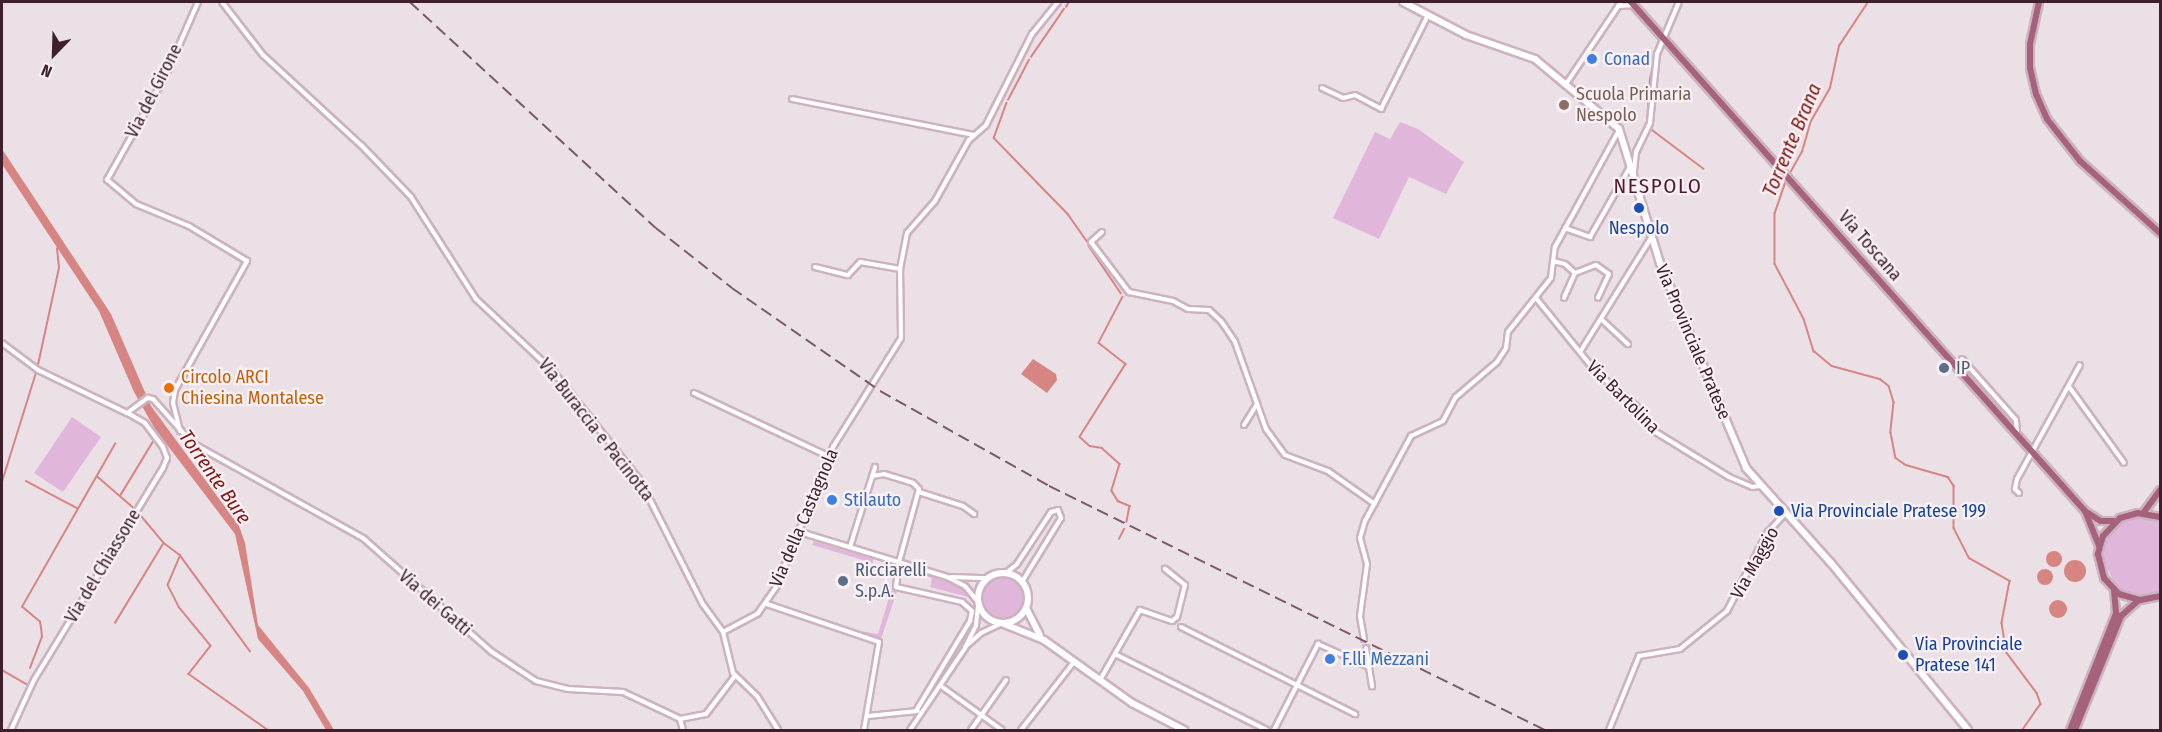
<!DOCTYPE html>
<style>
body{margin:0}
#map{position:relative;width:2162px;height:732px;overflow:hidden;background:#ece0e7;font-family:"Fira Sans Condensed",sans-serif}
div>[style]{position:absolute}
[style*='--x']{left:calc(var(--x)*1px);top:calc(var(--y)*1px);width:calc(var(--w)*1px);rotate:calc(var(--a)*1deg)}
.green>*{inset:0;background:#e0b7da}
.round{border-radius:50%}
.water>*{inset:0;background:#d78583}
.stream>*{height:1.5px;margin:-0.75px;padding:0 0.75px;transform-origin:0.75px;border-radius:0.75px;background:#d78583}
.roads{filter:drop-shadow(2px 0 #cdb2c0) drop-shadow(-2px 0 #cdb2c0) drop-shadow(0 2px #cdb2c0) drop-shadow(0 -2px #cdb2c0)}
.street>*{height:4px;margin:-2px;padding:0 2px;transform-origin:2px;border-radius:2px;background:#fff}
.secondary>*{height:6px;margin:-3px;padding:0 3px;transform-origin:3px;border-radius:3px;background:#fff}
.secondary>.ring{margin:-3px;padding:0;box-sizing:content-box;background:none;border:6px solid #fff;border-radius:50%}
.primary>*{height:6px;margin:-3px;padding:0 3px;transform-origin:3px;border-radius:3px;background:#a6617c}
.rail>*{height:1.5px;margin-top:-0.75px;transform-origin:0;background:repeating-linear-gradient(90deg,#7a5967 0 12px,transparent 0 18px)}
.dots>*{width:16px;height:16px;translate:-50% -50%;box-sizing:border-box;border:3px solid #f9f1f6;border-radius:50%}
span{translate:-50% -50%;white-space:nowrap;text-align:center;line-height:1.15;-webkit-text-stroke:4.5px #f9f1f6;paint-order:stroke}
.shop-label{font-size:18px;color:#366cbe}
.left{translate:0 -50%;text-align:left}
.street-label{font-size:18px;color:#3e1f2c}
.education-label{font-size:18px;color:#785e54}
.transit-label{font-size:18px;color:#164399}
.service-label{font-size:18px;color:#4e5e75}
.food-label{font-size:18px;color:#c56008}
.water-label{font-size:20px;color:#801814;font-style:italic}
.quarter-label{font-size:21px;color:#52192f;letter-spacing:1.5px}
.frame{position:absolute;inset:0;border:3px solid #3e1f2c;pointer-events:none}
.north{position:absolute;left:24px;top:24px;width:60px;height:60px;-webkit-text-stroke:4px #f9f1f6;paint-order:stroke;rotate:203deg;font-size:16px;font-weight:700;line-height:24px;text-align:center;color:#3e1f2c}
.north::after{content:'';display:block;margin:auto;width:21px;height:27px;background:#3e1f2c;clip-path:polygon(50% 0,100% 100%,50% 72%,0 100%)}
</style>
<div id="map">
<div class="green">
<i style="clip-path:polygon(1400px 122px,1418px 129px,1464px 162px,1446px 194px,1409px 177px,1379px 239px,1333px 218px,1375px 132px,1390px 139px)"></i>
<i style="clip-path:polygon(72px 417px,101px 437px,63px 492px,34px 473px)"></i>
<i style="clip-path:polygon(2140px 517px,2160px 522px,2160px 591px,2146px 596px,2130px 594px,2116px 586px,2103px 560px,2104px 544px,2112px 530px,2125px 521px)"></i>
<i style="clip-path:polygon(814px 541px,873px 559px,873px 563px,812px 545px)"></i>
<i style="clip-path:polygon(904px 568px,959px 585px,973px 603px,968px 597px,930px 587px,932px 578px)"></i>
<i class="round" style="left:981px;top:577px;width:44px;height:44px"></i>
<i style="clip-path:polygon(891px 591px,897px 591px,881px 639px,854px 630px,878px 634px)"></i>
</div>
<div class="water">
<i style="clip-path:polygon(2px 149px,111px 314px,151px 406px,239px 526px,245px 543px,258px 625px,309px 688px,334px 730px,326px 730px,303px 691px,258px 639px,235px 534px,155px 429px,134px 392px,99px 311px,2px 164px)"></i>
<i style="clip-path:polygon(1033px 359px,1056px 374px,1057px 380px,1047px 393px,1021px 374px)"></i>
<i class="round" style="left:2046px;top:551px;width:16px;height:16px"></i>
<i class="round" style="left:2064px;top:560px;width:22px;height:22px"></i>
<i class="round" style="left:2037px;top:569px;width:16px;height:16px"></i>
<i class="round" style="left:2049px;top:600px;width:18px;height:18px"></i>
</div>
<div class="stream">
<i style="--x:1066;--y:7;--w:6;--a:-59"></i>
<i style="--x:1665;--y:29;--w:17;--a:-66"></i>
<i style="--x:1031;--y:57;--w:58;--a:-55.5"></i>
<i style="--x:1008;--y:100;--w:45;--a:-62.3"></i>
<i style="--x:1007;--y:103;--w:37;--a:110"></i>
<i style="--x:994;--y:138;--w:106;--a:45.8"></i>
<i style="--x:1068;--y:214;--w:35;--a:55"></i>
<i style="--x:1647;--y:123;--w:44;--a:-86.1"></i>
<i style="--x:1650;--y:79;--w:42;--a:-76.3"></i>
<i style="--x:1651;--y:129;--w:66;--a:37"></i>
<i style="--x:1789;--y:175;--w:26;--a:-61"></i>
<i style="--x:1802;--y:152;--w:32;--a:-74"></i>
<i style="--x:1811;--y:121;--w:38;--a:-60"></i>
<i style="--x:1830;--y:88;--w:43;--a:-77.9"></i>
<i style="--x:1839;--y:46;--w:53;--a:-56.6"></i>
<i style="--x:1787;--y:179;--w:36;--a:109"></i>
<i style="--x:1775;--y:213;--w:51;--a:90"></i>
<i style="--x:1775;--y:264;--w:62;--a:62.2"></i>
<i style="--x:1804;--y:319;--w:34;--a:73"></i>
<i style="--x:1814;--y:351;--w:23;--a:40"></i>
<i style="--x:1832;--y:366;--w:50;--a:15.2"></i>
<i style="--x:1880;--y:379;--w:11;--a:38"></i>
<i style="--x:1889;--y:386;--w:17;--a:73"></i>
<i style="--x:1894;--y:402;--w:31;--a:96"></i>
<i style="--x:1891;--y:433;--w:25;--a:79"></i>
<i style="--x:1896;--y:458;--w:12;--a:35"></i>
<i style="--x:1906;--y:465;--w:44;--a:15.9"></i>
<i style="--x:1948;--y:477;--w:11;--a:56"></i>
<i style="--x:1954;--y:486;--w:42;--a:90"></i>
<i style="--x:1954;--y:528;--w:34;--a:63"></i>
<i style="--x:1969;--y:558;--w:47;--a:29.3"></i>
<i style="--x:2010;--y:581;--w:43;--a:100.8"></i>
<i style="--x:2002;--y:623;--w:30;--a:81"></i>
<i style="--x:2007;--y:653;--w:50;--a:53.1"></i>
<i style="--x:2037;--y:693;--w:12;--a:70"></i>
<i style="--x:2041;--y:704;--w:32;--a:125"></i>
<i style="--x:1089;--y:246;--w:57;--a:55.8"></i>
<i style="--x:1123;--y:297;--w:52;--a:117.6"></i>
<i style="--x:1099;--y:343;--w:34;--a:38"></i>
<i style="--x:1126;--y:364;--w:86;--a:122.2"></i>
<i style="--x:1080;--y:437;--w:13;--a:42"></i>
<i style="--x:1090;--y:446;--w:12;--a:9"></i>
<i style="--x:1102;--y:448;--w:24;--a:42"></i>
<i style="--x:1120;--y:464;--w:28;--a:107"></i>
<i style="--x:1112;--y:491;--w:12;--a:59"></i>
<i style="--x:1118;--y:501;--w:13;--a:23"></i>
<i style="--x:1130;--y:506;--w:16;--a:101"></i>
<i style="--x:38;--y:365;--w:99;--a:-77.8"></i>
<i style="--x:59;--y:268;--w:19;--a:-96"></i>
<i style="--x:97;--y:476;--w:50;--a:41"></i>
<i style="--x:26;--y:481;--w:58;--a:27.9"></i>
<i style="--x:2;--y:482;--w:114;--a:-72.7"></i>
<i style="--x:120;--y:496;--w:66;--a:-58.7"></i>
<i style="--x:138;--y:512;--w:40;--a:50"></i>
<i style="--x:164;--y:543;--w:20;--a:37"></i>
<i style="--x:180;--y:555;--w:119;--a:53.9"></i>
<i style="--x:1119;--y:539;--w:11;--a:-63"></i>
<i style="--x:180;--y:557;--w:30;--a:113"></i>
<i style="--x:168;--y:585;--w:25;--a:63"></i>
<i style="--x:179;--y:607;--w:50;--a:50.6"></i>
<i style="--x:211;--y:646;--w:36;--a:128"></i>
<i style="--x:189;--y:674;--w:97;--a:35.3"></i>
<i style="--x:115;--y:623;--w:92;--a:-58.7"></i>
<i style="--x:30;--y:668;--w:33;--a:-69"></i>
<i style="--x:42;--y:637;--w:9;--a:-96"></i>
<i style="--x:41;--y:628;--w:6;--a:-99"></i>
<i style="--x:40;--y:622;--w:23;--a:-140"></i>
<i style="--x:22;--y:607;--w:188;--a:-60.3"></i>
<i style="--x:2;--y:670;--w:28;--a:30"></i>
</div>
<div class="roads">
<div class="street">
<i style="--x:222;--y:2;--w:67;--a:52.3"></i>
<i style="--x:263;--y:55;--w:134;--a:42.6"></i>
<i style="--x:362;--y:146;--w:71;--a:46.1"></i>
<i style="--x:411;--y:197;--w:121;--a:57.5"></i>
<i style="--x:476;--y:299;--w:104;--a:43.1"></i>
<i style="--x:552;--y:370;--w:143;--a:51.5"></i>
<i style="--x:641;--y:482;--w:136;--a:63.2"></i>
<i style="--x:702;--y:603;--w:36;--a:54"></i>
<i style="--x:723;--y:632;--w:42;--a:76.3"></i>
<i style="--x:733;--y:673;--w:33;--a:44"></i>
<i style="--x:757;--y:696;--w:40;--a:58"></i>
<i style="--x:1618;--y:6;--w:17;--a:-3"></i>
<i style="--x:1566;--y:84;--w:99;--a:-56.1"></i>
<i style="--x:1322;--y:88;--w:23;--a:25"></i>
<i style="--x:1343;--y:98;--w:12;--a:-14"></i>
<i style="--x:1355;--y:95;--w:30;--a:28"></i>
<i style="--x:1381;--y:109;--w:105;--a:-63.4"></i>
<i style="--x:792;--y:99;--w:186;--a:11.2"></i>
<i style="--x:1634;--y:171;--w:19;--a:-84"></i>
<i style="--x:1636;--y:152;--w:32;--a:-64"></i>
<i style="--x:1650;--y:123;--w:69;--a:-84.2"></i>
<i style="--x:1657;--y:54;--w:56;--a:-67.1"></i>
<i style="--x:1565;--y:228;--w:27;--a:20"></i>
<i style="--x:1590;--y:237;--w:83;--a:-60.3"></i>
<i style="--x:1102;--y:232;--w:15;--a:138"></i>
<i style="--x:1091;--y:242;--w:63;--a:52.8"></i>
<i style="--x:1129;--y:292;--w:45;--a:11.6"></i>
<i style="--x:1173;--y:301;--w:17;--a:28"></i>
<i style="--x:1188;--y:309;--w:21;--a:3"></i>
<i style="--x:1209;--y:310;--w:16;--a:43"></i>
<i style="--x:1221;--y:321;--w:25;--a:56"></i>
<i style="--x:1235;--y:342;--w:92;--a:70.4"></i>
<i style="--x:1266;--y:429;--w:32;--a:54"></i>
<i style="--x:1285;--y:455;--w:46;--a:20.4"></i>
<i style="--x:1328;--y:471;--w:57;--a:35.1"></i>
<i style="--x:1553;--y:261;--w:12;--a:14"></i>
<i style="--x:1565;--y:264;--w:13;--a:42"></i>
<i style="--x:1575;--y:273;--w:27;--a:114"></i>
<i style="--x:815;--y:267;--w:34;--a:14"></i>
<i style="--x:848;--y:275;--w:18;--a:-47"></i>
<i style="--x:860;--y:262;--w:41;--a:9.9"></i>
<i style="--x:1575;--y:273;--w:22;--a:-21"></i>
<i style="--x:1596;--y:265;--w:16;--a:35"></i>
<i style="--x:1609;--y:274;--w:26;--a:115"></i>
<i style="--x:1536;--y:298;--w:95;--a:51"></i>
<i style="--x:1596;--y:372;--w:52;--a:40.4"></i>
<i style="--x:1636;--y:406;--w:31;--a:54"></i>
<i style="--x:1654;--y:431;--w:88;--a:31.5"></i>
<i style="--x:1729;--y:477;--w:25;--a:23"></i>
<i style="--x:1752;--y:487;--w:9;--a:-6"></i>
<i style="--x:1601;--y:319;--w:37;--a:43"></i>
<i style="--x:2;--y:343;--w:45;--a:36.9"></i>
<i style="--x:38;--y:370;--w:99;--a:25.8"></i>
<i style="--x:127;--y:413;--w:26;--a:-36"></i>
<i style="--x:148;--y:398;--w:5;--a:11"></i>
<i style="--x:153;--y:399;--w:59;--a:48.4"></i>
<i style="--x:192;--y:443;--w:196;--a:29.1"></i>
<i style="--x:363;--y:538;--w:172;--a:41.5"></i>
<i style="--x:492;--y:652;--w:53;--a:33.4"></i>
<i style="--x:536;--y:681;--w:33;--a:14"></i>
<i style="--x:568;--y:689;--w:55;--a:3.1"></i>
<i style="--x:623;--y:692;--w:63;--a:25.3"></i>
<i style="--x:680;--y:719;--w:26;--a:-11"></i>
<i style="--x:706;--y:714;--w:48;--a:-52.7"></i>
<i style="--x:1580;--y:352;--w:134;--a:-58.1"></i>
<i style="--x:1962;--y:359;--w:81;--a:48.5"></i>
<i style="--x:2016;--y:420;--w:15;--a:86"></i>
<i style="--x:2070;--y:388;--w:92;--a:54.2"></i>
<i style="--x:694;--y:393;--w:150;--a:25.2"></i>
<i style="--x:1244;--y:425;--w:25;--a:-58"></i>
<i style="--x:180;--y:431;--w:29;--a:-104"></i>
<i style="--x:173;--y:403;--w:13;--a:-81"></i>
<i style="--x:175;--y:390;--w:148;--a:-60.8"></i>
<i style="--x:247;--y:261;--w:68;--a:-148.9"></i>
<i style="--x:189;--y:226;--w:57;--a:-157.5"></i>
<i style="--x:136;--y:204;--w:38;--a:-140"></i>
<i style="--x:107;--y:180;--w:120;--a:-60.7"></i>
<i style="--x:166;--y:75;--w:80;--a:-66.3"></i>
<i style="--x:872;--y:476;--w:12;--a:-9"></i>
<i style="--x:884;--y:474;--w:30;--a:17"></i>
<i style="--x:913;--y:483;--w:8;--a:45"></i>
<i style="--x:919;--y:489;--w:76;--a:105.3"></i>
<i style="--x:899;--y:562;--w:25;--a:97"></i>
<i style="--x:896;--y:587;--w:68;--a:12.8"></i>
<i style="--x:962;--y:602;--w:13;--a:42"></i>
<i style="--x:972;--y:611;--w:10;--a:101"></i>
<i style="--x:970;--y:621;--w:105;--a:121"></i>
<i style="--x:919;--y:492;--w:46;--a:17.7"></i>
<i style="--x:963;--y:506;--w:14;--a:36"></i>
<i style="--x:2019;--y:493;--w:6;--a:-135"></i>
<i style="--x:2015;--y:489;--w:10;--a:-79"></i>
<i style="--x:2017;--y:479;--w:130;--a:-61.1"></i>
<i style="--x:800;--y:532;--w:154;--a:17"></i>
<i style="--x:947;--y:577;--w:20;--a:27"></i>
<i style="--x:965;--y:586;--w:21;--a:51"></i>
<i style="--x:850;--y:547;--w:84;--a:-72.6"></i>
<i style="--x:1006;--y:573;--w:14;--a:-39"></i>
<i style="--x:1017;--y:564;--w:62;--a:-56.8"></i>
<i style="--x:1051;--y:512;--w:7;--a:-16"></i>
<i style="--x:1058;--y:510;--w:9;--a:69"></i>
<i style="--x:1061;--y:518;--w:75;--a:121.4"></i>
<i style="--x:951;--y:577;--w:36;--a:2"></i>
<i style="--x:767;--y:604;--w:118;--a:18.7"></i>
<i style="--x:879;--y:642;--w:89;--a:99.7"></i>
<i style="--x:1181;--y:627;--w:195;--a:26.6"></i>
<i style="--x:723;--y:632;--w:40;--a:-28"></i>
<i style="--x:758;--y:613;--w:32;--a:-55"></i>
<i style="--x:776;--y:587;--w:151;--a:-67.8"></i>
<i style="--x:833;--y:447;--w:128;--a:-58"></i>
<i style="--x:901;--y:338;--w:69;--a:-90.8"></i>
<i style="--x:900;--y:269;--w:37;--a:-79"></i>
<i style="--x:907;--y:233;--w:43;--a:-48.8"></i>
<i style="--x:935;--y:201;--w:70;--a:-60.9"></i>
<i style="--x:969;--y:140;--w:23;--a:-41"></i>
<i style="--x:986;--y:125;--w:102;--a:-63.2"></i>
<i style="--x:1032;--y:34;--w:41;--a:-50.9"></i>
<i style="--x:1364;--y:639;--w:23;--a:-100"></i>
<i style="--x:1360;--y:616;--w:52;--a:-82.3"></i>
<i style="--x:1367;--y:564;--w:27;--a:-105"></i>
<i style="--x:1360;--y:538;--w:18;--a:-74"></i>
<i style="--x:1365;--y:521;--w:97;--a:-61.6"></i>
<i style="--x:1411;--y:436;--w:35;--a:-25"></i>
<i style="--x:1443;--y:421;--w:27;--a:-62"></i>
<i style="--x:1456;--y:397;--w:54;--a:-40.5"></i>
<i style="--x:1497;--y:362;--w:17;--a:-57"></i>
<i style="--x:1506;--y:348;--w:16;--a:-83"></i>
<i style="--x:1508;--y:332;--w:69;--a:-51.5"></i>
<i style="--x:1551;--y:278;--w:31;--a:-83"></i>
<i style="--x:1555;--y:247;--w:133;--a:-61.3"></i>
<i style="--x:965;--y:647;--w:21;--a:-41"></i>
<i style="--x:981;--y:633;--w:23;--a:-25"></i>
<i style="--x:1366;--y:648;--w:39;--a:81"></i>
<i style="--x:1115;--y:654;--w:170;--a:26.6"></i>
<i style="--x:1100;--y:680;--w:81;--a:-60.3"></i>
<i style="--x:1140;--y:610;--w:34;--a:19"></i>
<i style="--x:1172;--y:621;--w:6;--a:-39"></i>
<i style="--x:1177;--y:617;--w:33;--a:-76"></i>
<i style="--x:1185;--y:585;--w:26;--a:-141"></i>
<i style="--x:941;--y:686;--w:75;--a:35.8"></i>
<i style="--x:868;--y:716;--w:50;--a:-5.7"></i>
<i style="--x:680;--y:719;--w:11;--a:75"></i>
<i style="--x:11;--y:730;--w:55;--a:-65.3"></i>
<i style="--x:34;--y:680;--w:248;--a:-58.7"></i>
<i style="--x:163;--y:468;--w:11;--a:-68"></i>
<i style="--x:167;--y:458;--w:12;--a:-110"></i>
<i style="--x:163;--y:447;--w:30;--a:-127"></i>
<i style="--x:145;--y:423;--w:20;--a:-150"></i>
<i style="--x:910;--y:730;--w:99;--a:-56.1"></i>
<i style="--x:965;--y:648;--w:25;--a:-64"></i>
<i style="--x:976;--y:625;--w:20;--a:-84"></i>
<i style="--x:971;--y:730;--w:61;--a:-55"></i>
<i style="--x:1021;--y:730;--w:86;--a:-52.1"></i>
<i style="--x:1274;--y:730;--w:97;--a:-62.9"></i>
<i style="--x:1318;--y:644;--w:54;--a:24.2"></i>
<i style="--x:1609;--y:730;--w:80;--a:-67.9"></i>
<i style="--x:1639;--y:656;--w:42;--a:-9.7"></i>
<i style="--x:1680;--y:649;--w:60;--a:-39"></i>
<i style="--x:1727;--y:611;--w:89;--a:-62.6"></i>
<i style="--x:1768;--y:532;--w:26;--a:-47"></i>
</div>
<div class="secondary">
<i style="--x:1403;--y:2;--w:71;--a:27.6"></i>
<i style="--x:1466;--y:35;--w:73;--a:19.2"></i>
<i style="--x:1535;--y:59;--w:109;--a:39.8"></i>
<i style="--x:1619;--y:129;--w:140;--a:73"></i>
<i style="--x:1660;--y:263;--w:222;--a:67.2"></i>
<i style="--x:1746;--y:468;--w:127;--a:48.2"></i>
<i style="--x:1831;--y:563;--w:216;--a:50.6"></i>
<i class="ring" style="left:978px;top:573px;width:44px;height:44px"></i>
<i style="--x:1026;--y:608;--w:30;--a:63"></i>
<i style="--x:1004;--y:624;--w:43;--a:21.8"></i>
<i style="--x:1044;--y:640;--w:108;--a:35.6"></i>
<i style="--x:1132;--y:703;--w:59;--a:27.4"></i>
</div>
<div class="primary">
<i style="--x:1631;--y:2;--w:682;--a:48.27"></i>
<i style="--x:2085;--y:511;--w:37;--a:68"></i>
<i style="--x:2039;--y:2;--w:43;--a:102.1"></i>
<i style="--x:2030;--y:44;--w:24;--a:90"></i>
<i style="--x:2030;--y:68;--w:27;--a:77"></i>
<i style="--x:2036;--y:94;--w:27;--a:66"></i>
<i style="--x:2047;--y:119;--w:53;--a:51.8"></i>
<i style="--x:2080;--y:161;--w:108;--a:42"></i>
<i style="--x:2144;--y:512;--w:27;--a:-54"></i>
<i style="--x:2088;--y:513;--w:15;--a:32"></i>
<i style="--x:2101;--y:521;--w:13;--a:0"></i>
<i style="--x:2160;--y:517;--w:22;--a:-170"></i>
<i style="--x:2138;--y:513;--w:19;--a:164"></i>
<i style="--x:2120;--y:518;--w:25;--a:133"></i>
<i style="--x:2103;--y:536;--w:19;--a:106"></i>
<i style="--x:2098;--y:554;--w:25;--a:76"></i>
<i style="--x:2104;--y:578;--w:22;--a:47"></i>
<i style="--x:2119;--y:594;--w:22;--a:16"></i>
<i style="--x:2140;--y:600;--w:20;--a:-11"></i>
<i style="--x:2070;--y:730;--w:126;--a:-68.5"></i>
<i style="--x:2116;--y:613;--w:23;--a:-95"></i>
<i style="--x:2075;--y:730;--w:123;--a:-68"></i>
<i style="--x:2121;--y:616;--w:24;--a:-42"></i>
</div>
</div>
<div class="rail">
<i style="--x:410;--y:2;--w:334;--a:42.6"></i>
<i style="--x:656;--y:228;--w:97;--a:38.3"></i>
<i style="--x:732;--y:288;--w:180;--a:34.8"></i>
<i style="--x:880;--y:391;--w:194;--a:29.3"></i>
<i style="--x:1049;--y:486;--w:553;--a:26.19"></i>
</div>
<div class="dots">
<i style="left:1592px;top:59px;background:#3f7fe0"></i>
<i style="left:1564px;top:105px;background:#8d6e63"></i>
<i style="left:1639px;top:208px;background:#1a4fb4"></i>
<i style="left:1944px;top:368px;background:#5c6f8a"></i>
<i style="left:169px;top:388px;background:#e8710a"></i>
<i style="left:832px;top:500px;background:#3f7fe0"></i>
<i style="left:1779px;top:511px;background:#1a4fb4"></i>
<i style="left:843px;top:581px;background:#5c6f8a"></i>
<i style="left:1903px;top:655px;background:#1a4fb4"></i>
<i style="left:1330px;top:659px;background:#3f7fe0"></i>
</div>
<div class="shop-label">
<span class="left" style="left:1604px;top:59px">Conad</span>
<span class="left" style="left:844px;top:500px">Stilauto</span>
<span class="left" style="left:1342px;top:659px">F.lli Mezzani</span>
</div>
<div class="street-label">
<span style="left:154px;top:91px;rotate:-63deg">Via del Girone</span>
<span style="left:1870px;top:246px;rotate:49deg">Via Toscana</span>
<span style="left:1693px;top:342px;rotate:67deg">Via Provinciale Pratese</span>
<span style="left:1623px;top:397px;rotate:45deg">Via Bartolina</span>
<span style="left:596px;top:430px;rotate:52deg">Via Buraccia e Pacinotta</span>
<span style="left:804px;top:518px;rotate:-67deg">Via della Castagnola</span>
<span style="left:1755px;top:563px;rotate:-61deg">Via Maggio</span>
<span style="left:103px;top:566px;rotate:-59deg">Via del Chiassone</span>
<span style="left:435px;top:603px;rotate:41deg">Via dei Gatti</span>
</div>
<div class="education-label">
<span class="left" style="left:1576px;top:105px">Scuola Primaria<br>Nespolo</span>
</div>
<div class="transit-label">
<span style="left:1639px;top:228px">Nespolo</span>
<span class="left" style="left:1791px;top:511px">Via Provinciale Pratese 199</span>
<span class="left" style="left:1915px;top:655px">Via Provinciale<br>Pratese 141</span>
</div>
<div class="service-label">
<span class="left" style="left:1956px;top:368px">IP</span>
<span class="left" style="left:855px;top:581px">Ricciarelli<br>S.p.A.</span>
</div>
<div class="food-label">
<span class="left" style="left:181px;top:388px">Circolo ARCI<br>Chiesina Montalese</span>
</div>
<div class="water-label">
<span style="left:1792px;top:140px;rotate:-67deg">Torrente Brana</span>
<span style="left:215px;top:477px;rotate:55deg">Torrente Bure</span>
</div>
<div class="quarter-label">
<span style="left:1658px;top:186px">NESPOLO</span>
</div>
<div class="frame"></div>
<div class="north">N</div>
</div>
